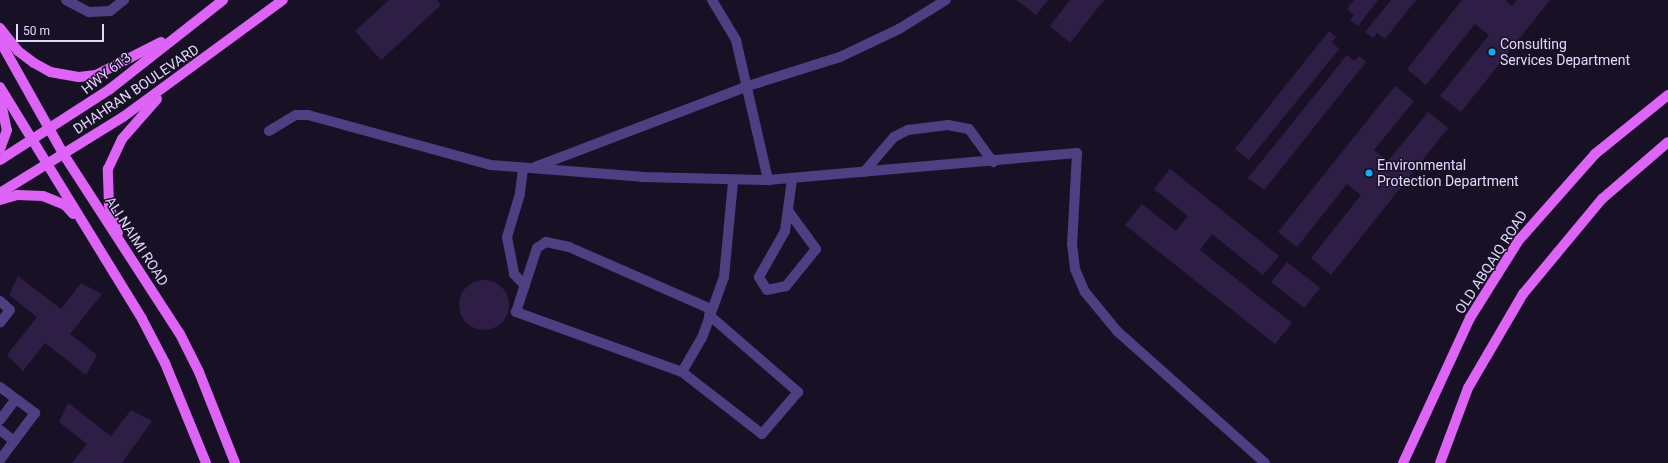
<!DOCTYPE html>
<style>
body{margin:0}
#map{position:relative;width:1668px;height:463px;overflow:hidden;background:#181126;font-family:Roboto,sans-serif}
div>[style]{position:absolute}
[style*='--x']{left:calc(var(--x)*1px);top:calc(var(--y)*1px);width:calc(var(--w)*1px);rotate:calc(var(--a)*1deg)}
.building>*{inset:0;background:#2e1e46}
.round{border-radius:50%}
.minor>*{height:10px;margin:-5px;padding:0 5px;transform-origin:5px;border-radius:5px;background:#4e3e82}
.major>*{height:10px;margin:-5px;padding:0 5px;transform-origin:5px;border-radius:5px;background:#dd64f7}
.dots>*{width:11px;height:11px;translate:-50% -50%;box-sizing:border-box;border:2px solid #181126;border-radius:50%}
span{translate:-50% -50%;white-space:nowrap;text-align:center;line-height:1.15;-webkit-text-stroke:3px #181126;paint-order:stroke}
.poi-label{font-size:14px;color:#e3d7fd}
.left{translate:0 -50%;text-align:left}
.street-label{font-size:14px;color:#e3d7fd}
.scale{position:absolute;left:16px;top:24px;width:88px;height:18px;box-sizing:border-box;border:2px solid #e3d7fd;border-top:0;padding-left:5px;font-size:12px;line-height:14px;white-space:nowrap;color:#e3d7fd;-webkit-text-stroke:3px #181126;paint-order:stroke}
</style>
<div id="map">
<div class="building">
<i style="clip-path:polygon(389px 0,437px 0,441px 5px,381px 60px,355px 31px)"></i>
<i style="clip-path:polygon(1016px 0,1048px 0,1036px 15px)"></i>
<i style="clip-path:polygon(1070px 0,1104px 0,1070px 43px,1050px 26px)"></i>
<i style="clip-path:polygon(1354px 0,1378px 0,1358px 26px,1350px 20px,1354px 15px,1347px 9px)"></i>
<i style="clip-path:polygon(1391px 0,1416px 0,1385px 39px,1377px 33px,1373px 38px,1365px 32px)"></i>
<i style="clip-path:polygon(1462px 0,1505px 0,1512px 6px,1517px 0,1550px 0,1461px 112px,1440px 96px,1489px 35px,1475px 24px,1426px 85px,1407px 69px)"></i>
<i style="clip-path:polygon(1329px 31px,1336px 37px,1332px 42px,1339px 49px,1249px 160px,1235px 149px)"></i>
<i style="clip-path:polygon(1347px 55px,1354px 61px,1359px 56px,1366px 62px,1264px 190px,1248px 178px)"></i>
<i style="clip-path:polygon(1395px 86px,1414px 101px,1374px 150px,1388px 161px,1428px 112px,1448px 128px,1331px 275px,1311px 258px,1361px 195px,1347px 184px,1297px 247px,1278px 232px)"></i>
<i style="clip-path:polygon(1170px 169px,1279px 256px,1263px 275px,1212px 234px,1200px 250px,1292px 323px,1275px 344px,1125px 225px,1142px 204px,1176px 231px,1188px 216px,1154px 189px)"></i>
<i style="clip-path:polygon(1287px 262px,1320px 288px,1304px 308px,1271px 282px)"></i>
<i style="clip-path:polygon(18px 276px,61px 309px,81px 283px,102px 294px,70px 334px,97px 355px,86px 375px,45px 343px,23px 371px,7px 355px,37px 317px,9px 295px)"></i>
<i class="round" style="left:459px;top:280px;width:50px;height:50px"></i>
<i style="clip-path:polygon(68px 403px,111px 436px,131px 410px,152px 421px,122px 463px,72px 463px,87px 444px,59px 422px)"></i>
</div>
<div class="minor">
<i style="--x:66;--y:0;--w:26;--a:28"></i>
<i style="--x:89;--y:12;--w:21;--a:-3"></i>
<i style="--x:110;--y:11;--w:18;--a:-38"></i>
<i style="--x:712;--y:0;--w:47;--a:59"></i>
<i style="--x:736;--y:40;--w:144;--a:77.1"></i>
<i style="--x:768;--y:180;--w:310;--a:-5"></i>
<i style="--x:1077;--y:153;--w:91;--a:93.1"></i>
<i style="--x:1072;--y:244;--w:25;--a:83"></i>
<i style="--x:1075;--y:269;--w:25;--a:67"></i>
<i style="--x:1085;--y:292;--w:50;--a:50.6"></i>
<i style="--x:1117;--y:331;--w:198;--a:41.7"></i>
<i style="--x:269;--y:131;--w:31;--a:-31"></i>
<i style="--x:296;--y:115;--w:12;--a:0"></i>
<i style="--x:308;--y:115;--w:190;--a:15.3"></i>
<i style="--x:491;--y:165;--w:151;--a:4.5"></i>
<i style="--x:642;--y:177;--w:126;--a:1.4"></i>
<i style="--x:535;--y:167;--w:228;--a:-20.8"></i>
<i style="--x:748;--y:86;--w:96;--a:-17.5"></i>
<i style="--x:840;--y:57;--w:65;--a:-25.4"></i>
<i style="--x:899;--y:29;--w:55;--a:-31.7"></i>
<i style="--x:523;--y:168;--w:26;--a:97"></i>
<i style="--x:520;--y:194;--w:45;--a:106.8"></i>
<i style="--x:507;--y:237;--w:38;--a:79"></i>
<i style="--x:514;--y:274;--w:16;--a:47"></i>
<i style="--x:864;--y:172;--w:46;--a:-49.4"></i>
<i style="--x:894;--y:137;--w:16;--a:-27"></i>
<i style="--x:908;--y:130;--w:40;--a:-7.1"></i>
<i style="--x:948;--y:125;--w:21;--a:11"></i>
<i style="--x:969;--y:129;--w:41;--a:54"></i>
<i style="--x:789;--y:212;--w:46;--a:53.9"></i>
<i style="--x:816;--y:249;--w:48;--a:129"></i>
<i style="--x:786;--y:286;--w:19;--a:168"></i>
<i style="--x:767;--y:290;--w:15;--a:-122"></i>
<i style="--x:759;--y:277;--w:53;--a:-60.5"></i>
<i style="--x:785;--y:231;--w:52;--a:-82.3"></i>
<i style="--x:0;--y:301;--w:13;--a:42"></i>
<i style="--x:10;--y:310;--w:16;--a:128"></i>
<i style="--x:709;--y:315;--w:118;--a:40.9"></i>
<i style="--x:798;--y:392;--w:55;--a:130.6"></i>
<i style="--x:762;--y:434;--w:101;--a:-142.2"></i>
<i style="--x:682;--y:372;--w:177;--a:-160.1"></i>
<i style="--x:516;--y:312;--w:67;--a:-71.8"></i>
<i style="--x:537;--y:248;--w:11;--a:-34"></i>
<i style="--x:546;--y:242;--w:24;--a:12"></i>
<i style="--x:569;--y:247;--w:155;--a:23.6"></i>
<i style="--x:682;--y:372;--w:39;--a:-60"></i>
<i style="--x:702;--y:338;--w:65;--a:-70.2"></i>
<i style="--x:724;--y:277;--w:96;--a:-84.6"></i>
<i style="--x:0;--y:387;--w:44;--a:36.6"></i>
<i style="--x:35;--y:413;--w:59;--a:126.7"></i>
<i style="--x:0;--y:420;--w:26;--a:-53"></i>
<i style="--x:0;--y:430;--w:18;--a:38"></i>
</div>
<div class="major">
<i style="--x:0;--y:28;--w:29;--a:52"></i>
<i style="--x:18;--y:51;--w:20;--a:37"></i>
<i style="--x:34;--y:63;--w:18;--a:29"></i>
<i style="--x:50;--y:72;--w:29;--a:10"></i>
<i style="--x:79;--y:77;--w:17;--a:-7"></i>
<i style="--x:96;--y:75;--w:73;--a:-26.9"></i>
<i style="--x:0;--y:41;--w:131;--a:60.7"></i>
<i style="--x:64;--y:155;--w:213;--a:57.1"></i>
<i style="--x:180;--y:334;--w:42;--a:63.4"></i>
<i style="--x:199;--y:372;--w:98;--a:68.4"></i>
<i style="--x:0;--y:87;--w:272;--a:58.5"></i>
<i style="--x:142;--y:319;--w:50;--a:62.4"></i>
<i style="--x:165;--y:363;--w:108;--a:67.7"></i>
<i style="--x:0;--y:98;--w:33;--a:78"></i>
<i style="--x:7;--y:130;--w:20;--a:110"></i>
<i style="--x:0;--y:160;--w:131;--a:-32.8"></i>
<i style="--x:110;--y:89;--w:144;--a:-38.2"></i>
<i style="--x:0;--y:193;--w:145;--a:-31.7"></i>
<i style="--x:123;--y:117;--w:198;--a:-36.2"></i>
<i style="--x:0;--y:200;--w:18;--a:-16"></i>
<i style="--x:17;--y:195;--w:26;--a:2"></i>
<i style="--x:43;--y:196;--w:24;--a:22"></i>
<i style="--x:65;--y:205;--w:12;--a:48"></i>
<i style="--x:118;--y:233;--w:29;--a:-108"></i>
<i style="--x:109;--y:205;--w:36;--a:-92"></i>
<i style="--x:108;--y:169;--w:33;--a:-65"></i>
<i style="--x:122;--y:139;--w:53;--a:-48.8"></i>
<i style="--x:1403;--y:463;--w:160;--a:-65.2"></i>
<i style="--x:1470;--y:318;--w:92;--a:-57.9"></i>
<i style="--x:1519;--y:240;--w:115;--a:-48.5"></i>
<i style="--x:1595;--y:154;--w:94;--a:-38.9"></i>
<i style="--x:1440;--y:463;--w:80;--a:-69.5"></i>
<i style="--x:1468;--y:388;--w:109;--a:-59.7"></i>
<i style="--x:1523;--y:294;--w:124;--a:-50.3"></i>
<i style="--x:1602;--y:199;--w:87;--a:-40.8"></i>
</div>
<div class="dots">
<i style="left:1492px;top:52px;background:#0eaff3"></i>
<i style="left:1369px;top:173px;background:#0eaff3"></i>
</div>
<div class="poi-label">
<span class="left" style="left:1500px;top:52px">Consulting<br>Services Department</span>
<span class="left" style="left:1377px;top:173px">Environmental<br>Protection Department</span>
</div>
<div class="street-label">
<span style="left:106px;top:73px;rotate:-38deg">HWY 613</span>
<span style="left:136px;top:89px;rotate:-34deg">DHAHRAN BOULEVARD</span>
<span style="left:137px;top:241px;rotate:57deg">ALI NAIMI ROAD</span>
<span style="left:1491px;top:262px;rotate:-57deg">OLD ABQAIQ ROAD</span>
</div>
<div class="scale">50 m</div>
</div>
